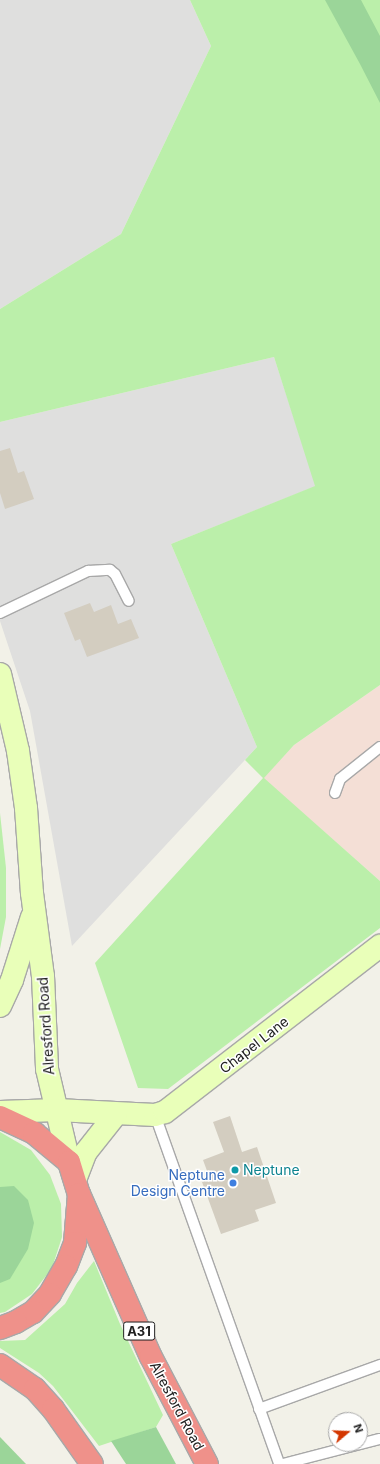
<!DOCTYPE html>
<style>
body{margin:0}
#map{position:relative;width:380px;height:1464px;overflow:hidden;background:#f2f1e8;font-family:Inter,sans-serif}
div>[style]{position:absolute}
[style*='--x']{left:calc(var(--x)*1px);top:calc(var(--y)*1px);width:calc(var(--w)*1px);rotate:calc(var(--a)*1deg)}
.residential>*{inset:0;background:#dfdfde}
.commercial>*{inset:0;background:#f4dfd6}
.grass>*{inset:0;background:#bbefaa}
.forest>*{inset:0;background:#9bd599}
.building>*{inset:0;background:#d3cdc0}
.roads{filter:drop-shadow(1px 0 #a8a8a8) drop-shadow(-1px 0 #a8a8a8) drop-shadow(0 1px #a8a8a8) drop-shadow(0 -1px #a8a8a8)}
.lane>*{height:10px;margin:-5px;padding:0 5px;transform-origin:5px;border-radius:5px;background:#fff}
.secondary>*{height:22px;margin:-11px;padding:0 11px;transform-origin:11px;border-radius:11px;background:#e9ffb9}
.highway>*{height:22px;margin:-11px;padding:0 11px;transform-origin:11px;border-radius:11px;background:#ef918a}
.dots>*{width:11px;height:11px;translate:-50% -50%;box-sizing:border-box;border:2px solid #fff;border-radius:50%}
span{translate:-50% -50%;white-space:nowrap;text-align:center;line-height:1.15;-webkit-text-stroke:3px #fff;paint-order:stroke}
.shield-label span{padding:1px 3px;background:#fff;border:1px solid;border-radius:3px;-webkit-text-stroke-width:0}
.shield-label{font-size:13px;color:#212121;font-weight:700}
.street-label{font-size:14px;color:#212121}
.culture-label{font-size:14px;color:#0d838f}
.left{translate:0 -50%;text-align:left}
.shop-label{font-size:14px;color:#366cbe}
.right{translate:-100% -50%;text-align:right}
.north{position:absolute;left:328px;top:1412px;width:40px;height:40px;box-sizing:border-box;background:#fff;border:1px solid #a6a6a6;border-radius:50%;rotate:71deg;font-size:11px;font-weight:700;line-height:16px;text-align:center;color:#212121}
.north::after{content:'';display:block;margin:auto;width:14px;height:18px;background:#d33600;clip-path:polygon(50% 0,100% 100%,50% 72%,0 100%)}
</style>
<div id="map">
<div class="residential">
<i style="clip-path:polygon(0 0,190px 0,211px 46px,121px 234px,0 309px)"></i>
<i style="clip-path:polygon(274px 357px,316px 486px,171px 544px,257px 747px,72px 946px,30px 711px,0 621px,0 422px)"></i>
</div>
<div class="commercial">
<i style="clip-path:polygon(380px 685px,380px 881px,263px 778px,294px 745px)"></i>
</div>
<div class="grass">
<i style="clip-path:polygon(190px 0,380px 0,380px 685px,294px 745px,264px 778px,380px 881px,380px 928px,168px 1089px,138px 1088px,95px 963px,263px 778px,245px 760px,257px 747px,171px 544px,315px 486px,274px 357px,0 422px,0 309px,121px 234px,211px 46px)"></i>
<i style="clip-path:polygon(0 813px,6px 868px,6px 917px,0 949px)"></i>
<i style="clip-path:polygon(0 1132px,31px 1150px,50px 1175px,61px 1204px,62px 1237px,52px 1268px,32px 1294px,5px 1312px,0 1313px)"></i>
<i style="clip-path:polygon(94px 1261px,120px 1324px,163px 1415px,156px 1427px,99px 1446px,53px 1386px,39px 1373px,0 1348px,0 1341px,25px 1340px,65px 1304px,77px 1283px)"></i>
</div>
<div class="forest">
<i style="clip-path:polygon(325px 0,361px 0,380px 36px,380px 103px,360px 64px)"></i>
<i style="clip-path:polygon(14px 1186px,28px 1200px,34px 1223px,28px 1249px,10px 1279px,0 1283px,0 1187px)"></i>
<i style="clip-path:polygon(156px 1427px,176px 1464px,126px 1464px,111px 1441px)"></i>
<i style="clip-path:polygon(0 1437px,26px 1464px,0 1464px)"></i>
</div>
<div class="building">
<i style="clip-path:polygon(10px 448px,18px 473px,24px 471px,34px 499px,5px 509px,0 493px,0 451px)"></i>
<i style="clip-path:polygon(90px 603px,94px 612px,111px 605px,118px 624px,131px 619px,139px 638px,87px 657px,80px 639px,75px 641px,64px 613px)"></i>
<i style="clip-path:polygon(230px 1116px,242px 1152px,257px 1147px,276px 1203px,255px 1210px,259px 1221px,221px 1234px,202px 1182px,210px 1179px,203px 1160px,224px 1152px,213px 1122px)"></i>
</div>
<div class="roads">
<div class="lane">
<i style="--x:0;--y:613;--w:98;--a:-25.5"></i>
<i style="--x:88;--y:571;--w:22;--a:-3"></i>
<i style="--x:110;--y:570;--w:6;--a:39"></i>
<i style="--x:115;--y:574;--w:30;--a:63"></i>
<i style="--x:335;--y:793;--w:15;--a:-70"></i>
<i style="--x:340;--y:779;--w:51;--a:-38.7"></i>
<i style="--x:155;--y:1115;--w:370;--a:70.4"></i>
<i style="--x:259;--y:1409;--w:129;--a:-20"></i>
<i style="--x:283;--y:1464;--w:100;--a:-14.5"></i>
</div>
<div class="secondary">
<i style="--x:0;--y:674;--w:79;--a:76.8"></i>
<i style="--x:18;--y:751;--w:58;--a:82"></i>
<i style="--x:26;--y:808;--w:85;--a:86"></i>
<i style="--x:32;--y:893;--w:84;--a:82.5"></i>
<i style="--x:43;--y:976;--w:93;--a:87.5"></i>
<i style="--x:47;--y:1069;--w:96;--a:76.7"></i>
<i style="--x:0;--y:1006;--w:29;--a:-65"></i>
<i style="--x:12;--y:980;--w:66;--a:-72.4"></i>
<i style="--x:0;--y:1112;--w:57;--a:-2"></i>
<i style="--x:57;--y:1110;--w:98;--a:2.9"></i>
<i style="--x:155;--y:1115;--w:10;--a:-17"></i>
<i style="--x:165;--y:1112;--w:272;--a:-37.7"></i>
<i style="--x:75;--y:1180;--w:30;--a:-69"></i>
<i style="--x:86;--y:1152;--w:48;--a:-51.7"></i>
</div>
<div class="highway">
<i style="--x:0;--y:1117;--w:38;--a:25"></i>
<i style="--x:34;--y:1133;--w:45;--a:39.6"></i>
<i style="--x:69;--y:1162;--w:34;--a:73"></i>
<i style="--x:79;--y:1194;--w:49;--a:94.7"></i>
<i style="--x:75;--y:1243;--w:25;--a:111"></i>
<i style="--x:66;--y:1266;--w:32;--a:120"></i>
<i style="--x:50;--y:1294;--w:25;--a:133"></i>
<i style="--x:33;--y:1312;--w:20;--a:150"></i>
<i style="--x:16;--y:1322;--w:17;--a:159"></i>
<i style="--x:79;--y:1194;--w:178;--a:66.2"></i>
<i style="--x:151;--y:1357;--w:121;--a:62.4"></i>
<i style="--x:0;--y:1365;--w:42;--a:34.4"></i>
<i style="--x:35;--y:1389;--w:27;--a:48"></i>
<i style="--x:53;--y:1409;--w:67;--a:54.7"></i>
</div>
</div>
<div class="dots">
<i style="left:235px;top:1170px;background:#0f9aa8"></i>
<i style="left:233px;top:1183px;background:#3f7fe0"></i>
</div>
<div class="shield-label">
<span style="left:139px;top:1331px">A31</span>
</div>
<div class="street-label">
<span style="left:46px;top:1026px;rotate:-94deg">Alresford Road</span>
<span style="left:254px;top:1045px;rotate:-38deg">Chapel Lane</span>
<span style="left:177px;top:1406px;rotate:62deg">Alresford Road</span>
</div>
<div class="culture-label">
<span class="left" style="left:243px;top:1170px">Neptune</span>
</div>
<div class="shop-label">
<span class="right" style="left:225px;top:1183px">Neptune<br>Design Centre</span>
</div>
<div class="north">N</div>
</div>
